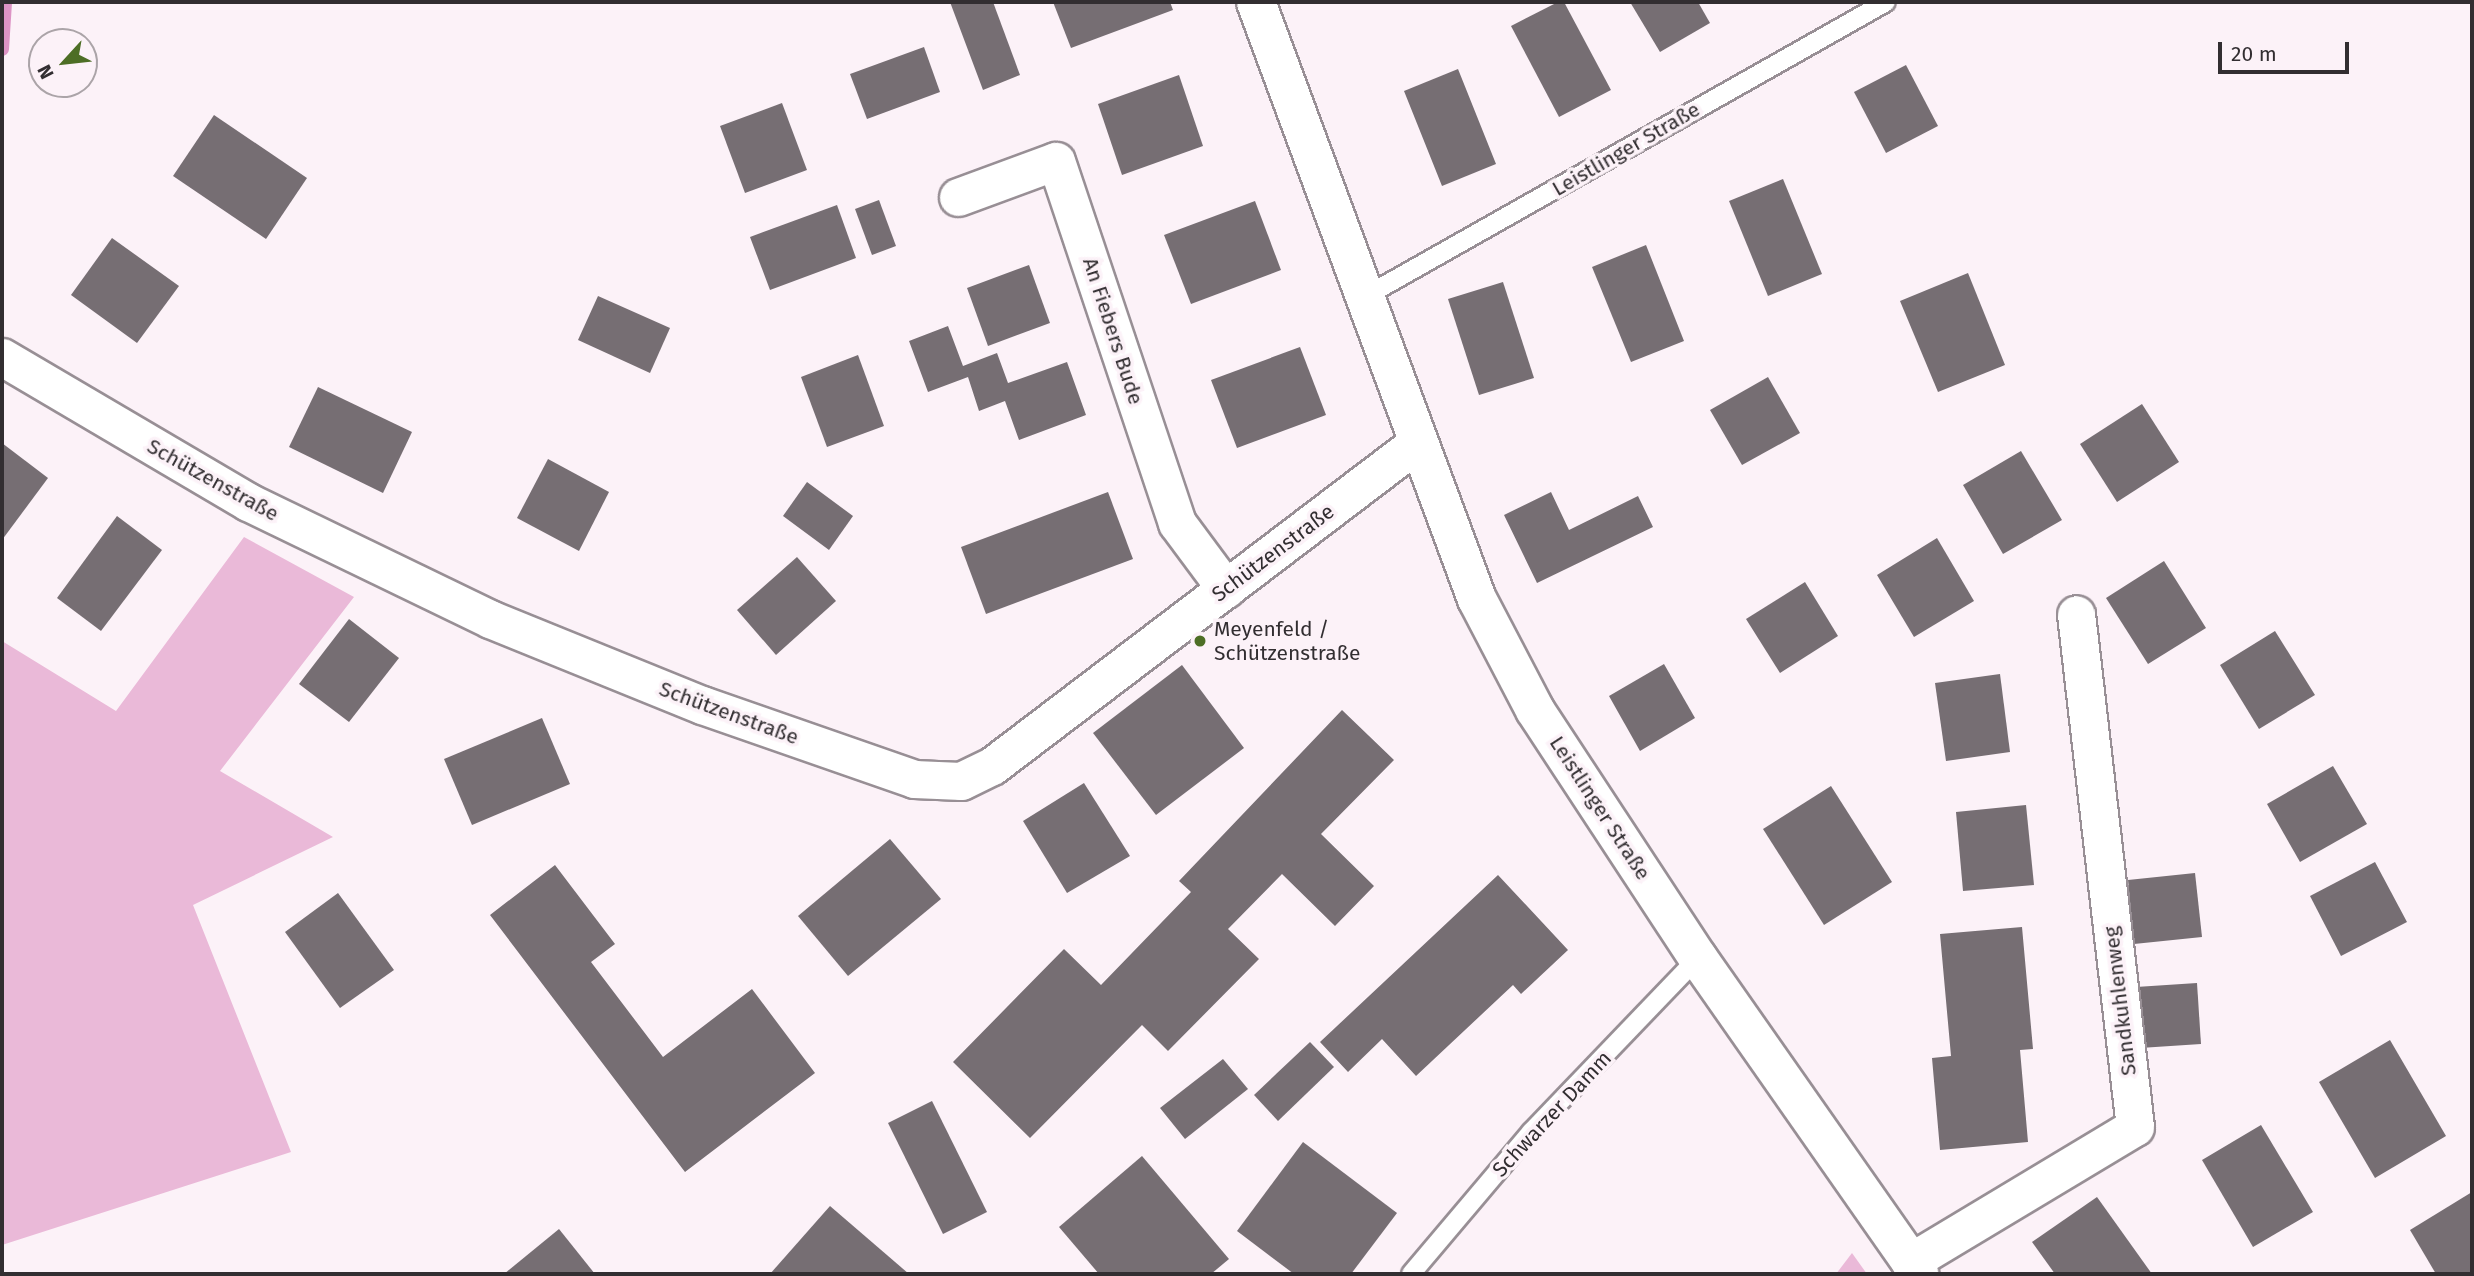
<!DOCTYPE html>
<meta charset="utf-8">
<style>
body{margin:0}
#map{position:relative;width:2474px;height:1276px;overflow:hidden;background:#fcf2f8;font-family:"Fira Sans",sans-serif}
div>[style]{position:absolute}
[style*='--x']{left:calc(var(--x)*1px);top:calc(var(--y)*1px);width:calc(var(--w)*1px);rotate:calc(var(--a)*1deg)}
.green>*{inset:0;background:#eab9d8}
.stream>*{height:14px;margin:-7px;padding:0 7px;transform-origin:7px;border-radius:7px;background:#dd94c5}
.building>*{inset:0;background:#766e73}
.roads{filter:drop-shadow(2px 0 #988f95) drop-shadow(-2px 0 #988f95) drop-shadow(0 2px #988f95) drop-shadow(0 -2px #988f95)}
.service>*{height:18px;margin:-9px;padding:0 9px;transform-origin:9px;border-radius:9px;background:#fff}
.minor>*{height:37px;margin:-18.5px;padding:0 18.5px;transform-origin:18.5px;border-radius:18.5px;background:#fff}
.tertiary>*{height:38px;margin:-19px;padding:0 19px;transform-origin:19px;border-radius:19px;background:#fff}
.dots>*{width:19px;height:19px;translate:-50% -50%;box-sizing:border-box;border:4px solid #fcf2f8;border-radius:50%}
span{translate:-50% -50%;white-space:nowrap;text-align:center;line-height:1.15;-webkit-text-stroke:7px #fcf2f8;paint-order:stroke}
.street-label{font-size:21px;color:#322e31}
.poi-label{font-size:21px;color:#322e31}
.left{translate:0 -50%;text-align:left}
.frame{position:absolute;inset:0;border:4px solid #322e31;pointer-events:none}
.north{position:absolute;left:28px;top:28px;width:70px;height:70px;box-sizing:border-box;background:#fcf2f8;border:2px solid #aba4a8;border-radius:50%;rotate:243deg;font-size:19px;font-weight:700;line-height:28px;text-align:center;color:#322e31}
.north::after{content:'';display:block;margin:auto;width:24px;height:32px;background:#4d6e25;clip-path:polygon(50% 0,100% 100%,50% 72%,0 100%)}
.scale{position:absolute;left:2218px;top:42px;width:131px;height:32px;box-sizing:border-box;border:4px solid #322e31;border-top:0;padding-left:9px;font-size:21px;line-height:24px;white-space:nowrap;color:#322e31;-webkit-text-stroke:5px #fcf2f8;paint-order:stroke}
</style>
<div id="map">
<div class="green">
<i style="clip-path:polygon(244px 537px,354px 597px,220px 771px,333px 837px,193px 905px,291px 1152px,2px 1245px,2px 641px,116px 711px)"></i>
<i style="clip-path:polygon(1852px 1253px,1867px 1274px,1836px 1274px)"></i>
</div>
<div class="stream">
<i style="--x:2;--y:49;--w:47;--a:-86.3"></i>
</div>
<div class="building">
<i style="clip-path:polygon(950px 2px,993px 2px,1020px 75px,983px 90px)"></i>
<i style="clip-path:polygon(1053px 2px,1170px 2px,1173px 10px,1071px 48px)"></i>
<i style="clip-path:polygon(1558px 2px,1564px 2px,1611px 90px,1559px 117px,1511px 26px)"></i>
<i style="clip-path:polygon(1630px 2px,1698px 2px,1710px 23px,1660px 52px)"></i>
<i style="clip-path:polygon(924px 47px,940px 92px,867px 119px,850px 74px)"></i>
<i style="clip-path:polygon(1906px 65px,1938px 126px,1886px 153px,1854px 92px)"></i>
<i style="clip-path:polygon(1458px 69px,1496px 164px,1442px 186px,1404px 91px)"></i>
<i style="clip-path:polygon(1179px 75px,1203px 146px,1122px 175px,1098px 104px)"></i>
<i style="clip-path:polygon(782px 103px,807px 170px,745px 193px,720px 126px)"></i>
<i style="clip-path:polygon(214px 115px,307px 178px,266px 239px,173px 176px)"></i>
<i style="clip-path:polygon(1783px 179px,1822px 274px,1768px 296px,1729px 201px)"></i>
<i style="clip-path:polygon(879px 200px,896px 246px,872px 255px,855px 209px)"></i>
<i style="clip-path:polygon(1255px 201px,1281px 270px,1191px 304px,1164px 235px)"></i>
<i style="clip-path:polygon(837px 205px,856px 258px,770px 290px,750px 237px)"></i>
<i style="clip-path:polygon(112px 238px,179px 286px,137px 343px,71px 295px)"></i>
<i style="clip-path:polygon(1646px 245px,1684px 341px,1631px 362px,1592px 267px)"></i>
<i style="clip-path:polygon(1029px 265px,1050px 323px,988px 346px,967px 288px)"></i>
<i style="clip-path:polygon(1968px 273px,2005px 365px,1938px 392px,1900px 301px)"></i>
<i style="clip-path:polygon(1503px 282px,1534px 378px,1479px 395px,1448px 299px)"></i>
<i style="clip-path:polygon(598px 296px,670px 328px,650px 373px,578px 340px)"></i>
<i style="clip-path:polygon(948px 326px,963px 366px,997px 353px,1008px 383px,1067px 362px,1086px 415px,1019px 440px,1005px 401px,979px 411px,968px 377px,928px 392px,909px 341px)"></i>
<i style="clip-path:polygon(1300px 347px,1326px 415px,1237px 448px,1211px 380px)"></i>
<i style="clip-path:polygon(858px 355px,884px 426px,827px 447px,801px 377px)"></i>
<i style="clip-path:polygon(1768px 377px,1800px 433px,1742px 465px,1710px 410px)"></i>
<i style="clip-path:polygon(318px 387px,412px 432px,383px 493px,289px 447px)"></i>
<i style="clip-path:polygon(2142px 404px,2179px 462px,2117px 502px,2080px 444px)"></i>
<i style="clip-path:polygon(2px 443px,48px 478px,2px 540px)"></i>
<i style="clip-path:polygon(2021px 451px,2062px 520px,2003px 554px,1963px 485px)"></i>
<i style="clip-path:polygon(548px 459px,609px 492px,579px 551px,517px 518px)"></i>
<i style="clip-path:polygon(807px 482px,853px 516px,829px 550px,783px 516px)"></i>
<i style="clip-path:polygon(1108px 492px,1133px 559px,986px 614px,961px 547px)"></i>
<i style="clip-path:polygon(1551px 492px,1569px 530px,1638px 496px,1653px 527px,1537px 583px,1504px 515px)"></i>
<i style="clip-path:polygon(117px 516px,162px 550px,101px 631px,57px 598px)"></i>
<i style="clip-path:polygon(1937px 538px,1974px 601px,1914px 637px,1877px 575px)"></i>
<i style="clip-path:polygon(797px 557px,836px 601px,776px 655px,737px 610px)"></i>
<i style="clip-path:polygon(2164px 561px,2206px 628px,2148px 664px,2106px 598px)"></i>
<i style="clip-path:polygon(1805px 582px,1838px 636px,1780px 673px,1746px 619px)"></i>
<i style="clip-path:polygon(349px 619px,399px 658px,349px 722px,299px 684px)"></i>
<i style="clip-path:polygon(2275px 631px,2315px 695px,2259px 729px,2220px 665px)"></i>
<i style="clip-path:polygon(1664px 664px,1695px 718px,1640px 751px,1609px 696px)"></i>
<i style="clip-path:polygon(1182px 665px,1244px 748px,1156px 815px,1093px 733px)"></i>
<i style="clip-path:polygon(2000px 674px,2010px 752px,1946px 761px,1935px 683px)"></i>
<i style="clip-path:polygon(1342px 710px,1394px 760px,1321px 834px,1374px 886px,1335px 926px,1282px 874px,1228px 929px,1259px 959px,1168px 1051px,1142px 1025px,1030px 1138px,953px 1062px,1064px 949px,1101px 985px,1191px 892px,1179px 881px)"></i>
<i style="clip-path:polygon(542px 718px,570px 784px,472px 825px,444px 759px)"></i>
<i style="clip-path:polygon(2333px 766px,2367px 824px,2300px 862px,2267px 804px)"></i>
<i style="clip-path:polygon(1084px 783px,1130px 856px,1067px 893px,1023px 821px)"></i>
<i style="clip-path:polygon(1831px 786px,1892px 882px,1824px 925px,1763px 829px)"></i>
<i style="clip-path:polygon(2026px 805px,2034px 885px,1963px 891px,1956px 812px)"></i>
<i style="clip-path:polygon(890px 839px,941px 899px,848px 976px,798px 916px)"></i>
<i style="clip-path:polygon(2375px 862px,2407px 922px,2341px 956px,2310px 896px)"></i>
<i style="clip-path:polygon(555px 865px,615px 944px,591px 962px,663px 1057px,752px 989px,815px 1073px,685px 1172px,490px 915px)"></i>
<i style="clip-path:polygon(2195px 873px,2202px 937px,2134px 944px,2128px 880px)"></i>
<i style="clip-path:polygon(1498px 875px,1568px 950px,1521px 994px,1513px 985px,1416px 1076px,1382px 1039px,1348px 1072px,1320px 1042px)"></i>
<i style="clip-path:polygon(338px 893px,394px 970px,340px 1008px,285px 932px)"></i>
<i style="clip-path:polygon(2022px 927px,2033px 1049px,2020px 1050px,2028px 1142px,1940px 1150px,1932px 1058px,1951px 1056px,1940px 934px)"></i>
<i style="clip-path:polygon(2197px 983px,2201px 1044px,2140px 1048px,2136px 987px)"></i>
<i style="clip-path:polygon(2390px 1040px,2446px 1136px,2375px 1178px,2319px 1082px)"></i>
<i style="clip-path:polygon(1310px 1042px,1334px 1067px,1278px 1121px,1254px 1095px)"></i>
<i style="clip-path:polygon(1223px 1059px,1248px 1089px,1185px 1139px,1160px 1108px)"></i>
<i style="clip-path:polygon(932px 1101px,987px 1212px,943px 1234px,888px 1123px)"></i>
<i style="clip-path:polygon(2261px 1125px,2313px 1212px,2253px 1247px,2202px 1160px)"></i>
<i style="clip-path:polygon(1303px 1142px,1397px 1213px,1351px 1274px,1294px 1274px,1237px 1231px)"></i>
<i style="clip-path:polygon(1142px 1156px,1229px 1259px,1211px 1274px,1099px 1274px,1059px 1227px)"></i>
<i style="clip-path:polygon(2472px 1192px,2472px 1274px,2436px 1274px,2410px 1230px)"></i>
<i style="clip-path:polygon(2097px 1197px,2152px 1274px,2055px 1274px,2032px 1242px)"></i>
<i style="clip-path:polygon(830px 1206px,909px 1274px,770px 1274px)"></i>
<i style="clip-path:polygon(559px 1229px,595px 1274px,504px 1274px)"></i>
</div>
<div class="roads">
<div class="service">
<i style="--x:1366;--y:296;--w:597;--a:-29.48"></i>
<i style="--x:1411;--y:1274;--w:186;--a:-49.8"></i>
<i style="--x:1531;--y:1132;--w:241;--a:-46.2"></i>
</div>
<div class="minor">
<i style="--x:958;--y:197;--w:104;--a:-20.2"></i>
<i style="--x:1056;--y:161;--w:382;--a:71.5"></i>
<i style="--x:1177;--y:523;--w:82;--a:53.4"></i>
<i style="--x:2;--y:357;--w:286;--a:30.5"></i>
<i style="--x:248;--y:502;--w:269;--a:25.8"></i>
<i style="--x:490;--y:619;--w:229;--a:22.1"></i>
<i style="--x:702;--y:705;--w:225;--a:19.2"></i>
<i style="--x:914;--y:779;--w:47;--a:2.4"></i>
<i style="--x:961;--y:781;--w:34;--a:-26"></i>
<i style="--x:992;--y:766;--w:534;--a:-37.23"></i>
<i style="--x:1910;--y:1262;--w:262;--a:-31"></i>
<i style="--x:2135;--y:1127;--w:516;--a:-96.56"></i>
</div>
<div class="tertiary">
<i style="--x:1256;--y:2;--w:637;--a:69.69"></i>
<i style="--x:1477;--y:599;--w:125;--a:62.4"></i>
<i style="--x:1535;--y:710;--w:297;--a:56.7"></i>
<i style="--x:1698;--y:958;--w:386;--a:55"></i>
</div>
</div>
<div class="dots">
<i style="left:1200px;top:641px;background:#4d6e25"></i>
</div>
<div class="street-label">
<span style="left:1626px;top:149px;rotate:-30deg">Leistlinger Straße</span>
<span style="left:1113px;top:331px;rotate:72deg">An Fiebers Bude</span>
<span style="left:213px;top:480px;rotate:29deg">Schützenstraße</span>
<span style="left:1273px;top:553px;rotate:-37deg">Schützenstraße</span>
<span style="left:729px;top:713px;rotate:20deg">Schützenstraße</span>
<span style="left:1600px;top:808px;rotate:57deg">Leistlinger Straße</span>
<span style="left:2120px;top:1001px;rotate:-97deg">Sandkuhlenweg</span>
<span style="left:1552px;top:1114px;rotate:-47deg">Schwarzer Damm</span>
</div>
<div class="poi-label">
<span class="left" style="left:1214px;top:641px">Meyenfeld /<br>Schützenstraße</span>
</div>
<div class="frame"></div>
<div class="north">N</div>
<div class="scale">20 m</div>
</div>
